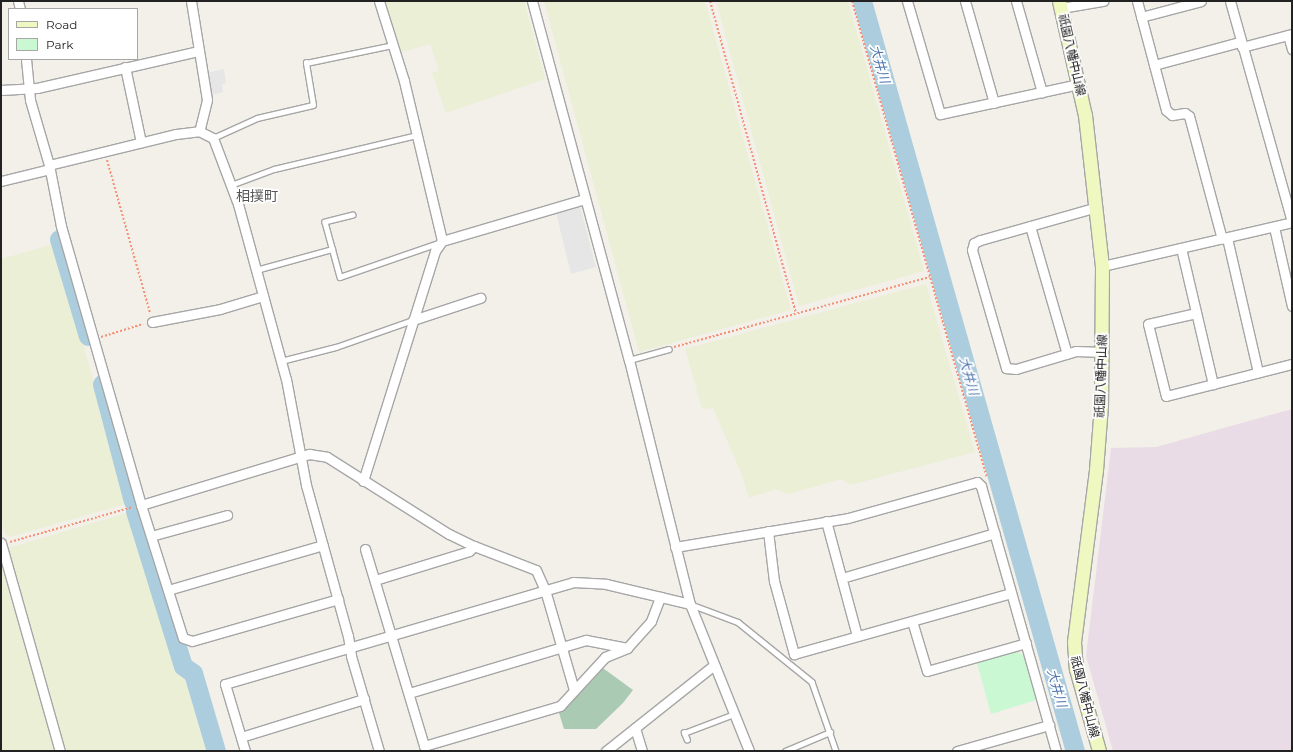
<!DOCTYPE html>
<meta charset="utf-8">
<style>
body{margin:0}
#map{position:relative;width:1293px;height:752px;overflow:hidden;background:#f2f0e9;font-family:Montserrat,"Noto Sans JP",sans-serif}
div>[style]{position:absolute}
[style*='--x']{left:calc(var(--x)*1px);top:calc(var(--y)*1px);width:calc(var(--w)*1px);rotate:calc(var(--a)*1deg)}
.industrial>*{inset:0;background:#eadce6}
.farmland>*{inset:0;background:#ebefd6}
.cemetery>*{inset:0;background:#abcab3}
.park>*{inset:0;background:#caf8d2}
.parking>*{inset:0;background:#e6e6e6}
.river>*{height:19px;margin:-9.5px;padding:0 9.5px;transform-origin:9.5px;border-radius:9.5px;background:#accddd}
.path>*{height:2px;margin-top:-1px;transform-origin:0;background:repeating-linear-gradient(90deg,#f59177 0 2px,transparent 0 4px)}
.roads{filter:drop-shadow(1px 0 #a6a6a6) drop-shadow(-1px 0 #a6a6a6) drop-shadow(0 1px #a6a6a6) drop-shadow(0 -1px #a6a6a6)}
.service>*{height:4.5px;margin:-2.25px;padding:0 2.25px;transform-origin:2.25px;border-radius:2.25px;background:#fff}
.minor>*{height:9px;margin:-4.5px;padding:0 4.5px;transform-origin:4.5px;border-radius:4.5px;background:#fff}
.secondary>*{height:13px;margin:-6.5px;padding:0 6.5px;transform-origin:6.5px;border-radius:6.5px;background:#f0f8c1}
span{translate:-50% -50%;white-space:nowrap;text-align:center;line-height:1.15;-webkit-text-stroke:3.5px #fff;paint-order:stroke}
.street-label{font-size:12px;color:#222}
.water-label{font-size:13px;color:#5176af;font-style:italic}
.quarter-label{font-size:14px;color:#555}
.frame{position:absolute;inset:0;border:2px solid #222;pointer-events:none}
.legend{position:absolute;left:8px;top:8px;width:130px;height:52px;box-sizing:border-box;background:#fff;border:1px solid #a7a7a7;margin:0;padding:5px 7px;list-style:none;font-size:12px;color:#222}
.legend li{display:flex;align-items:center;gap:8px;height:20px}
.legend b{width:20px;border:1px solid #a7a7a7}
</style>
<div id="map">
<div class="industrial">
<i style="clip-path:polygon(1292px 409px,1292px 751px,1113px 751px,1086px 656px,1111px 448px,1156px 447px)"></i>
</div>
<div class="farmland">
<i style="clip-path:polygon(383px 1px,524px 1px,545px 79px,446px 113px,432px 73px,439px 71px,430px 44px,399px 53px)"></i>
<i style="clip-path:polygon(544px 1px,705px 1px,791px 310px,639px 352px)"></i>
<i style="clip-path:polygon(716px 1px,848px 1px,924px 271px,799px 306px)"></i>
<i style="clip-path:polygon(54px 244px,129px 503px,10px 537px,5px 534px,1px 520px,1px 259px)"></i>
<i style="clip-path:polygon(926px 284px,975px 452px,850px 485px,841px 479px,789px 494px,775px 489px,749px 498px,741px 473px,713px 408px,702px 409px,685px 349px)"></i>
<i style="clip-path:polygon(133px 511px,180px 671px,188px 677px,210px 751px,66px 751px,8px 548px)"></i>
<i style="clip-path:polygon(1px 562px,56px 751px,1px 751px)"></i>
</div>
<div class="cemetery">
<i style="clip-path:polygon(600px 666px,633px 690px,623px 703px,596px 729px,564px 729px,559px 713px)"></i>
</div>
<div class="park">
<i style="clip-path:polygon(1017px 651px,1024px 656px,1036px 700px,991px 714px,977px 663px)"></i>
</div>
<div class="parking">
<i style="clip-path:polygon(224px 69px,226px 83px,222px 84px,223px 92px,212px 95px,212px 90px,208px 90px,206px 73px)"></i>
<i style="clip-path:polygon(580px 206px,596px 267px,571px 274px,556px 213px)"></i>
</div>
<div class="river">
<i style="--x:862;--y:1;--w:780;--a:74.15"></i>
<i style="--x:59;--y:239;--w:101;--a:73.4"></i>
<i style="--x:102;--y:384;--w:121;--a:75.2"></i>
<i style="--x:135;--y:511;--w:162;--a:72.8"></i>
<i style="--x:183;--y:666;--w:12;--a:35"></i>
<i style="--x:193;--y:673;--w:81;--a:73.6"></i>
</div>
<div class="path">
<i style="--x:710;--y:1;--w:324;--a:74.6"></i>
<i style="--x:852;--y:1;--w:495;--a:74.2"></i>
<i style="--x:107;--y:160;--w:159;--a:74.3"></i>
<i style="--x:101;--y:337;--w:44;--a:-17.2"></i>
<i style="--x:674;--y:347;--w:265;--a:-15.3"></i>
<i style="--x:10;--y:542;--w:128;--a:-15.9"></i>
</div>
<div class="roads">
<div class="service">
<i style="--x:213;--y:138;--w:48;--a:-24.4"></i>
<i style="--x:257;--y:118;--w:57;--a:-13.1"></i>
<i style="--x:313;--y:105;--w:43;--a:-99.5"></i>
<i style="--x:306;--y:63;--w:89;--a:-11.7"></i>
<i style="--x:231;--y:185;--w:46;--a:-20.4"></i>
<i style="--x:274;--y:169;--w:147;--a:-13.4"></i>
<i style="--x:353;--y:215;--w:29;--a:166"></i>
<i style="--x:325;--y:222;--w:57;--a:74.7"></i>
<i style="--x:340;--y:277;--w:104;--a:-19.1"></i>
<i style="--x:256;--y:270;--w:79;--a:-15.4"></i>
<i style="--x:629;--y:360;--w:41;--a:-15.4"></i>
<i style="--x:281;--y:361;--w:57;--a:-14.3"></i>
<i style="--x:336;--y:347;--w:82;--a:-19.3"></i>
<i style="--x:690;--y:604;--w:51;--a:20.6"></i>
<i style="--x:738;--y:622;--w:95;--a:39"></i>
<i style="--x:812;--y:682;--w:73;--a:70.8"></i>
<i style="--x:687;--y:740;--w:8;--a:-113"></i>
<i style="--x:684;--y:733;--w:53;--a:-20.8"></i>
<i style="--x:785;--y:751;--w:49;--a:-22.9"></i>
</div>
<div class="minor">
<i style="--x:18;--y:1;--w:8;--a:76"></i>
<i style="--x:191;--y:1;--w:100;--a:80.8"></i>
<i style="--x:207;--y:100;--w:32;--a:104"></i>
<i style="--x:199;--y:131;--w:16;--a:27"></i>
<i style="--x:213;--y:138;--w:71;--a:69.3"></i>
<i style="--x:238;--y:204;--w:181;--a:74.7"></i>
<i style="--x:286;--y:379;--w:108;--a:79.3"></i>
<i style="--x:306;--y:485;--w:157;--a:74.5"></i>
<i style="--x:348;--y:636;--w:20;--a:81"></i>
<i style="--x:351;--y:656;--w:99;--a:73.6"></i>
<i style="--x:379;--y:1;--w:84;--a:72.6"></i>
<i style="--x:404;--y:81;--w:164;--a:76.6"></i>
<i style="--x:442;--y:241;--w:149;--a:-16.4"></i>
<i style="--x:532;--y:1;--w:372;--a:74.9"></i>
<i style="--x:629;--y:360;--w:252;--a:76"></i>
<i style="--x:690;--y:604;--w:158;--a:68.1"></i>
<i style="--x:907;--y:1;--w:118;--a:73.7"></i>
<i style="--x:940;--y:114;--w:142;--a:-12.2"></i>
<i style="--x:965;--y:1;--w:106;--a:74.1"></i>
<i style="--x:1016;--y:1;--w:95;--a:74.1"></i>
<i style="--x:1137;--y:1;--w:113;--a:75.1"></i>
<i style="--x:1166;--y:110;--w:8;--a:40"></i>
<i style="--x:1172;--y:115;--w:13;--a:-9"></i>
<i style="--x:1185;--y:113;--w:5;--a:37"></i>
<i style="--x:1189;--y:116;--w:127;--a:75"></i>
<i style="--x:1230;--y:1;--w:230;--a:74.3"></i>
<i style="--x:1061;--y:8;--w:43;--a:-9.5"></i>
<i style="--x:1141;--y:17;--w:62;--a:-14.9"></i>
<i style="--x:1288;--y:35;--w:15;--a:74"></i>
<i style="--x:1242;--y:47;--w:52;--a:-14.6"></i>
<i style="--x:26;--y:59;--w:41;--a:84.4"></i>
<i style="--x:30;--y:100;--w:68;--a:73.7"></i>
<i style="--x:49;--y:165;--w:62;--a:78.9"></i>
<i style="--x:61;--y:226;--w:290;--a:74"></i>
<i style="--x:141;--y:505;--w:139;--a:72.5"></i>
<i style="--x:183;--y:638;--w:9;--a:18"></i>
<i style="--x:192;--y:641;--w:152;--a:-16"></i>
<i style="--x:1154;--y:65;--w:89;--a:-15"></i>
<i style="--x:125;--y:67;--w:77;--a:78"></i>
<i style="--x:1;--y:90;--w:36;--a:-3"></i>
<i style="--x:37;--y:88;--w:166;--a:-12.9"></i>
<i style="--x:49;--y:165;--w:131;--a:-13.7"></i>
<i style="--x:176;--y:134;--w:23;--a:-7"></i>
<i style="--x:1;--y:181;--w:50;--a:-13.8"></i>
<i style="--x:1097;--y:207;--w:122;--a:164.2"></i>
<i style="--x:980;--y:240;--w:7;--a:153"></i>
<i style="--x:974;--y:243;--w:7;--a:106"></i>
<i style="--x:972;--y:250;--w:123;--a:73.9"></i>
<i style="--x:1006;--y:368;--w:10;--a:6"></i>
<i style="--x:1016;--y:369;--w:63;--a:-16.7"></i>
<i style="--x:1076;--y:351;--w:27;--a:2"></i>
<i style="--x:1030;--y:226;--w:133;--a:73.9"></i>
<i style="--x:1274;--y:227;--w:81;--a:77.2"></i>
<i style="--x:1227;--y:238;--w:138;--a:77"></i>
<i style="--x:1181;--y:248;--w:140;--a:76.8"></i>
<i style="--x:1102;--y:266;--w:195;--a:-13"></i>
<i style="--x:1196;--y:313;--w:49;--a:167.1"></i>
<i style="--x:1148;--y:324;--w:74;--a:76"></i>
<i style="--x:1166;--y:396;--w:130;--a:-14.3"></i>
<i style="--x:413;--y:320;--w:71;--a:-18.2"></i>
<i style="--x:152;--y:322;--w:69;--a:-10.8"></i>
<i style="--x:220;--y:309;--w:45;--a:-16.8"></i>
<i style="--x:363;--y:481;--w:241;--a:-72.6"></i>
<i style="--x:435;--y:251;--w:12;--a:-55"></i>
<i style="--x:141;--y:505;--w:176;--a:-16.9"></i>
<i style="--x:309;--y:454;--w:18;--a:9"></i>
<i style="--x:327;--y:457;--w:144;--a:32.3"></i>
<i style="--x:449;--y:534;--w:28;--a:26"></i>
<i style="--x:474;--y:546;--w:66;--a:21.2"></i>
<i style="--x:536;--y:570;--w:22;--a:66"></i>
<i style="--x:545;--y:590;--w:104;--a:73.8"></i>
<i style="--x:826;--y:521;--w:119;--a:74.9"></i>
<i style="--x:768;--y:531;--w:50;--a:83.2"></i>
<i style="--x:774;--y:581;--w:76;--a:74.7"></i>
<i style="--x:794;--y:654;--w:225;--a:-15.7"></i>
<i style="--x:151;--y:536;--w:79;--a:-15.4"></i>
<i style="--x:1;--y:543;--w:216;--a:74.2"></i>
<i style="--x:675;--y:547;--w:175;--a:-9.5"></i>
<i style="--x:848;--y:518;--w:134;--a:-15.6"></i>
<i style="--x:977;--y:482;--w:6;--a:45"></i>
<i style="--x:981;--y:486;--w:275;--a:74.2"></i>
<i style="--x:365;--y:549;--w:206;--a:73.3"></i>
<i style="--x:424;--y:746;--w:142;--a:-16.4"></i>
<i style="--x:560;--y:706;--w:67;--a:-47.4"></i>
<i style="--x:605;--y:657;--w:24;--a:-22"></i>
<i style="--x:842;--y:578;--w:159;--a:-16.4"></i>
<i style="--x:375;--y:580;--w:98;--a:-17.1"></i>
<i style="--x:469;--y:551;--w:7;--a:-45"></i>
<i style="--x:168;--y:590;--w:161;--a:-16.2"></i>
<i style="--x:912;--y:621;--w:52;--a:73.3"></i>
<i style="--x:927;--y:671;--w:103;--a:-15.8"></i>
<i style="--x:409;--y:693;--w:185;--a:-16.7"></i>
<i style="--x:586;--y:640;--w:42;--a:11"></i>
<i style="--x:627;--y:648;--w:36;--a:-48"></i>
<i style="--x:651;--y:621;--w:26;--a:-69"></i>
<i style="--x:635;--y:728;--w:24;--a:73"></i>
<i style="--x:241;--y:737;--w:129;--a:-17.2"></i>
<i style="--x:245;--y:751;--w:70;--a:-106.6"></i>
<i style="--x:225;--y:684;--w:363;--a:-16.3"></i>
<i style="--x:573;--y:582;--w:33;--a:3"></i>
<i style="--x:606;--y:584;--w:86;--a:13.4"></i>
<i style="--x:606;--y:751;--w:138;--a:-38.5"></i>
<i style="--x:957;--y:751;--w:96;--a:-15.8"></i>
</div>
<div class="secondary">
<i style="--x:1059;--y:1;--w:117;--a:77.2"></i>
<i style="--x:1085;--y:115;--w:152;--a:83.6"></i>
<i style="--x:1102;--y:266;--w:139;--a:90.4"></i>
<i style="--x:1101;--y:405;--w:65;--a:94.4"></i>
<i style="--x:1096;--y:470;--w:173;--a:97.3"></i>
<i style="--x:1074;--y:642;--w:27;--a:86"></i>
<i style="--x:1076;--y:669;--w:85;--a:74.3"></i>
</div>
</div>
<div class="street-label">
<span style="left:1072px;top:55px;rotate:77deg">祇園八幡中山線</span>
<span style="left:1101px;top:376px;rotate:-88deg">祇園八幡中山線</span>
<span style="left:1085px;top:697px;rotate:76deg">祇園八幡中山線</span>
</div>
<div class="water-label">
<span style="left:880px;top:64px;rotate:74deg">大井川</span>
<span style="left:969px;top:376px;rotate:74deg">大井川</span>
<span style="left:1057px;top:688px;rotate:74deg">大井川</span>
</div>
<div class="quarter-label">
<span style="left:257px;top:196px">相撲町</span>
</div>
<div class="frame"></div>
<ul class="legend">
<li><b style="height:5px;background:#f0f8c1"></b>Road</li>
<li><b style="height:11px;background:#caf8d2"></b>Park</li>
</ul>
</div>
